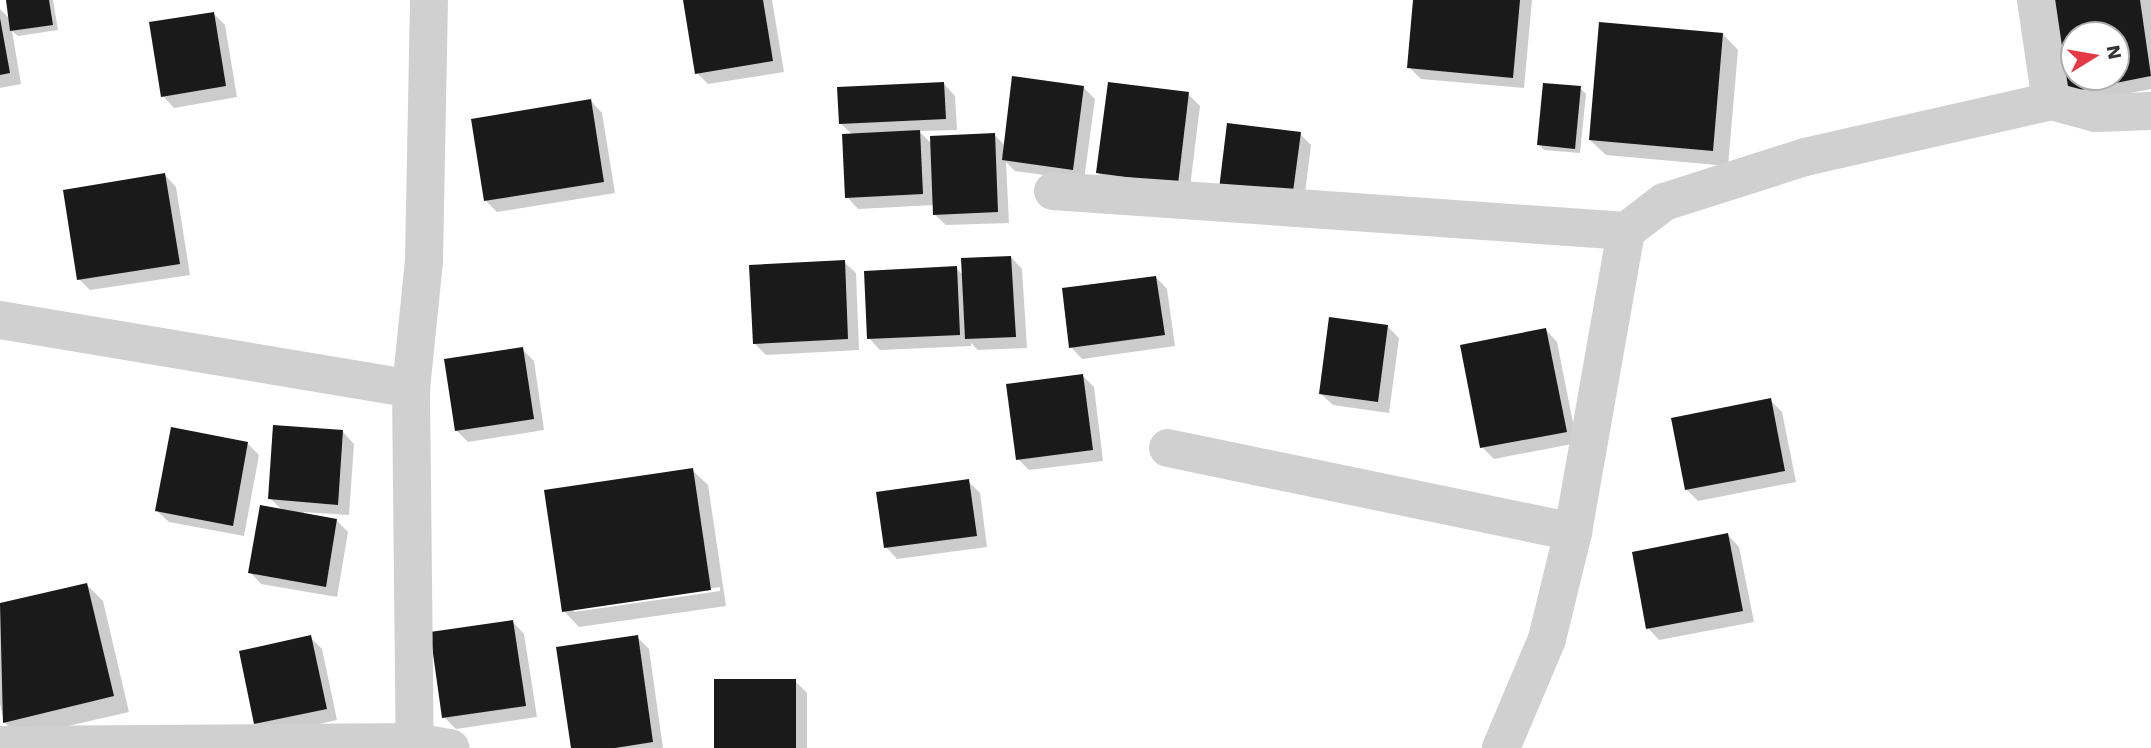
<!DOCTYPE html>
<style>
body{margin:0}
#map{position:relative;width:2151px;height:748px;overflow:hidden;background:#fff;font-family:"Work Sans",sans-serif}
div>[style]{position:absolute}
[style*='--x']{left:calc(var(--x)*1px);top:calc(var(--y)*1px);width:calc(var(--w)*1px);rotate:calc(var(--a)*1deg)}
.shadow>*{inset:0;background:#0003}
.building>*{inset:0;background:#1a1a1a}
.minor>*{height:38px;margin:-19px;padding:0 19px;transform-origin:19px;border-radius:19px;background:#d0d0d0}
span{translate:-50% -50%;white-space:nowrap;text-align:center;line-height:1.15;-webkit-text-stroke:7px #fff;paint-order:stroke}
.north{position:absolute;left:2060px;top:21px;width:70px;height:70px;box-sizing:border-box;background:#fff;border:2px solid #adadad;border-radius:50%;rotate:79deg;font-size:19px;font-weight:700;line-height:28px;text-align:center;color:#333}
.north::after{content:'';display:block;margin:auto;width:24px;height:32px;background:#e63946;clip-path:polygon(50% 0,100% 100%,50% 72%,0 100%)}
</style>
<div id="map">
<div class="shadow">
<i style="clip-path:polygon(7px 0,53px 0,58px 30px,18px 36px,12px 31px,21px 84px,0 88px,0 9px,10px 19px)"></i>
<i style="clip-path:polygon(685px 0,772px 0,784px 72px,708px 84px,697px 73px)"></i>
<i style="clip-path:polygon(1415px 0,1532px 0,1524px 88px,1421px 79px,1409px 67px)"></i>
<i style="clip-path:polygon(evenodd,2048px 0,2151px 0,2151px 89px,2078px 103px,2048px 0,2074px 35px,2116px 35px,2116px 77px,2074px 77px,2074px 35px)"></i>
<i style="clip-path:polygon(214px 14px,225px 25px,237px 97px,174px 108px,163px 96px)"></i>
<i style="clip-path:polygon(1723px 34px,1738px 50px,1728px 166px,1606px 155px,1590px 140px)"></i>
<i style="clip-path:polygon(944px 84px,955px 96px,957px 130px,919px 131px,932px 144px,994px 134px,1005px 146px,1083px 87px,1095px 99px,1084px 180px,1015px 171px,1006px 162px,1009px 223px,946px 225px,934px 214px,934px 205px,858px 209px,847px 197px,853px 135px,840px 123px)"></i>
<i style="clip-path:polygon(1580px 88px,1586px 94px,1580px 153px,1544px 150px,1539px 144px)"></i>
<i style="clip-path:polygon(1188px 94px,1200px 106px,1189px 195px,1109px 184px,1098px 173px)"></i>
<i style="clip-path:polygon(591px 101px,602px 113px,615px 193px,497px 212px,486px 201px)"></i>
<i style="clip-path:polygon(1300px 134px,1311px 145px,1303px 209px,1232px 200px)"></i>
<i style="clip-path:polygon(165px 175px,176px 187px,190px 275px,90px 290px,79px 279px)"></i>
<i style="clip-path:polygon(1011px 257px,1022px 269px,1027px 348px,978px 350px,971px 343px,971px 346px,880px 350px,869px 338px,956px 268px,964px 276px)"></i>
<i style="clip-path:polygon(844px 262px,856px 273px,859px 350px,766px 355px,754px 343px)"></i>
<i style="clip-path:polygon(1156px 277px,1167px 289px,1175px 346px,1082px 359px,1071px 347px)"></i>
<i style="clip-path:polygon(1387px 326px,1399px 338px,1389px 413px,1333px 405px,1321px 394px)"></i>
<i style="clip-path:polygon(1546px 330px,1557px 342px,1577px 443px,1494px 459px,1482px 447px)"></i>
<i style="clip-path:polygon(522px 349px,534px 361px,544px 430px,468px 442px,456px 430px)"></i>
<i style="clip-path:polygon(1082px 375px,1094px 387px,1103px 461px,1029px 470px,1018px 459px)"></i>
<i style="clip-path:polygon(1770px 400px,1782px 412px,1796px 482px,1698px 501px,1687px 490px)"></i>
<i style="clip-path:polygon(343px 432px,354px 444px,349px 515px,304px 512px,304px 514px,336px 520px,348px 532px,337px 597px,261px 584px,250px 572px,282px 510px,270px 498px)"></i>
<i style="clip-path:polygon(247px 443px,259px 455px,244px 536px,169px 522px,157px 511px)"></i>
<i style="clip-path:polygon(evenodd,692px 470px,708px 485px,726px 606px,579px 627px,564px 611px,692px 470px,720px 587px,720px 591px,574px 612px,574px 609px,720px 587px)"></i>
<i style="clip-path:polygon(968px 481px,980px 493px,987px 547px,897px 559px,886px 547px)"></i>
<i style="clip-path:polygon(1728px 535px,1739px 547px,1754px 622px,1659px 640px,1648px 628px)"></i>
<i style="clip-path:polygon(87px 585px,103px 601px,129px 712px,20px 737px,4px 722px,0 704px,0 605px)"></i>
<i style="clip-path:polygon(513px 622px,524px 634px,537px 717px,456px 729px,444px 717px)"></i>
<i style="clip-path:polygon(310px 637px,322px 649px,337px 720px,268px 735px,256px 723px)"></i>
<i style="clip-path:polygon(637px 637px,649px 649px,663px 748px,573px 748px)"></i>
<i style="clip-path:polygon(795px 681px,807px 693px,807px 748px,716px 748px)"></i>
</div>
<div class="building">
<i style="clip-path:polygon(6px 0,49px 0,53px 25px,10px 31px)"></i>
<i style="clip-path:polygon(683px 0,763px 0,773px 61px,695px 74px)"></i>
<i style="clip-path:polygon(1413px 0,1520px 0,1513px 78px,1407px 68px)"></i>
<i style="clip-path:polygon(evenodd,2047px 0,2140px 0,2151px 76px,2065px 93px,2047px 0,2074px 35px,2116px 35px,2116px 77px,2074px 77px,2074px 35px)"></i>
<i style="clip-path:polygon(214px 12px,226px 86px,161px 97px,149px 22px)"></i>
<i style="clip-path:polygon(0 18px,10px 73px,0 75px)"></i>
<i style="clip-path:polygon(1599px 22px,1723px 33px,1713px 151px,1589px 140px)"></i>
<i style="clip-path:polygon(1012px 76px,1084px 86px,1073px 170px,1002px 160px)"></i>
<i style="clip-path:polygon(944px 82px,946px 119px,839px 124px,837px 87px)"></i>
<i style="clip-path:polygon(1108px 82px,1189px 92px,1178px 184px,1096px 173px)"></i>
<i style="clip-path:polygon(1543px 83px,1581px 86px,1575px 149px,1537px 145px)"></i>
<i style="clip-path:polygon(591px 99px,604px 182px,484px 201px,471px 119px)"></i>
<i style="clip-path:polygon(1227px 123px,1301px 132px,1292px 199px,1219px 189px)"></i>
<i style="clip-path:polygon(920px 130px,923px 194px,845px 198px,842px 134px)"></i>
<i style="clip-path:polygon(995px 133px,998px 212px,933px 215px,930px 136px)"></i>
<i style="clip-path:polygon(165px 173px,180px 264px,77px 280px,63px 190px)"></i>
<i style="clip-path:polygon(1011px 256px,1016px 337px,965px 339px,961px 258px)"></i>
<i style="clip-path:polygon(845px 260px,848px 339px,753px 344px,749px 265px)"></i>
<i style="clip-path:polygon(957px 266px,960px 335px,867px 339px,864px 271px)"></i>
<i style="clip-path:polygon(1156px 276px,1165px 335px,1069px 348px,1062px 288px)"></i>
<i style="clip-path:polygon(1329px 317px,1388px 325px,1378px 402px,1319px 394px)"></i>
<i style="clip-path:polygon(1546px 328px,1567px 432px,1480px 448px,1460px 345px)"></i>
<i style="clip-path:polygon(523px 347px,534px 419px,455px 431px,444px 359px)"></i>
<i style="clip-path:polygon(1083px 374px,1093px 450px,1016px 460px,1006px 384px)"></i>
<i style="clip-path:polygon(1771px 398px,1785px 471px,1685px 490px,1671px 418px)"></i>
<i style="clip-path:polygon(273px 425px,343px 430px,338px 505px,268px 499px)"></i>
<i style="clip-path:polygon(171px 427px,248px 442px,233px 526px,155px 511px)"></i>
<i style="clip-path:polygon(693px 468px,711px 590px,562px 612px,544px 490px)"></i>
<i style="clip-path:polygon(969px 479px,977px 536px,884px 548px,876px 492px)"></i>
<i style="clip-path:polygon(260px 505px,337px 519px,326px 587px,248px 573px)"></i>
<i style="clip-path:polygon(1728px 533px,1743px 611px,1646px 629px,1632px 552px)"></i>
<i style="clip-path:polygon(87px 583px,114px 696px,3px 723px,0 603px)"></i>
<i style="clip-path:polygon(513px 620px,526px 706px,442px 718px,430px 632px)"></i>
<i style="clip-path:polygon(311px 635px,327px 709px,254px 724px,239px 651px)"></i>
<i style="clip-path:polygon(638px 635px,653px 742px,615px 748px,571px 748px,556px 647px)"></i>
<i style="clip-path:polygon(714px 679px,796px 679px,796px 748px,714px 748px)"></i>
</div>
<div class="minor">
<i style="--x:429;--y:0;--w:261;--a:91.1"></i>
<i style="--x:424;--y:261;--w:129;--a:95.8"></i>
<i style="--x:411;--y:389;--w:353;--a:89.4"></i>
<i style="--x:415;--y:742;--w:36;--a:10"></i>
<i style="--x:2036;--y:0;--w:102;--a:81.6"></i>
<i style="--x:1053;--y:191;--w:574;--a:3.99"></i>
<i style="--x:1626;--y:231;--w:48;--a:-37.3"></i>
<i style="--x:1664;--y:202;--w:148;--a:-17.7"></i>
<i style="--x:1805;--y:157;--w:252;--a:-12.8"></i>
<i style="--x:2051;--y:101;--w:47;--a:14.9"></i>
<i style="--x:2096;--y:113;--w:55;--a:-2.1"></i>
<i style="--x:0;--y:320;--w:417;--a:9.5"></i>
<i style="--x:1168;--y:448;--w:414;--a:11.7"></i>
<i style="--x:0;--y:745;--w:415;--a:-0.4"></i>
<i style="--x:1501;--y:748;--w:118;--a:-67.1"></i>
<i style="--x:1547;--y:639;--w:110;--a:-76.3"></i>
<i style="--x:1573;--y:532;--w:306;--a:-80"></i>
</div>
<div class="north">N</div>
</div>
